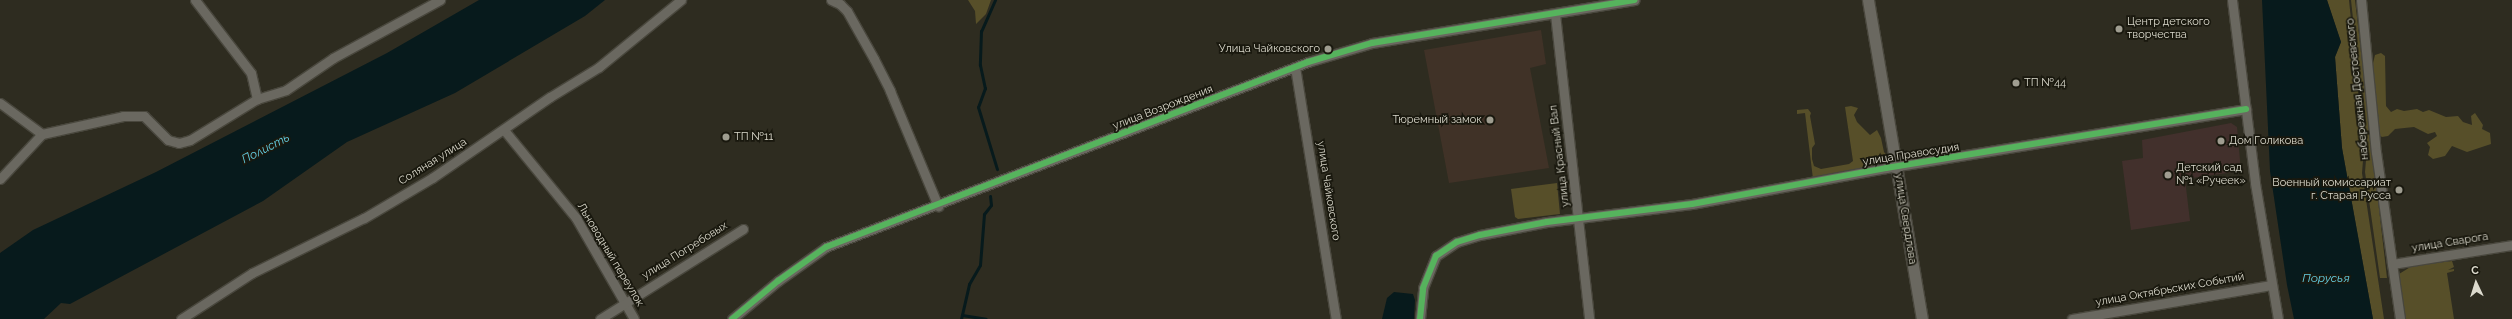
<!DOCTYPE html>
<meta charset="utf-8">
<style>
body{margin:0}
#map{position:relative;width:2512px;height:319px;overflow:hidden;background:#2e2c20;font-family:Raleway,sans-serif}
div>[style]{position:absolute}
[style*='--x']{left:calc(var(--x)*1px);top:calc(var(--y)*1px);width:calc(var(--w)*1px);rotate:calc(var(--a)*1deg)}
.commercial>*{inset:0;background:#403227}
.education>*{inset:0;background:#42302c}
.green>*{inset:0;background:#574f29}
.water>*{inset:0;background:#071a1c}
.stream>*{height:3px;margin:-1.5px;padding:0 1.5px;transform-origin:1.5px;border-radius:1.5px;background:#071a1c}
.roads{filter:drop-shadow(1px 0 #49473d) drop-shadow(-1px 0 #49473d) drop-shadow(0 1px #49473d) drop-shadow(0 -1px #49473d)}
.minor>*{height:9px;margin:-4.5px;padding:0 4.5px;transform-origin:4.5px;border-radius:4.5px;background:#6a6860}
.tertiary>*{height:11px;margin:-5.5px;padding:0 5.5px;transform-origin:5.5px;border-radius:5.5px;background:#6a6860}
.cycleway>*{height:6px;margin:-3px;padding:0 3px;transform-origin:3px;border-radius:3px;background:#56b35d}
.dots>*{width:11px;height:11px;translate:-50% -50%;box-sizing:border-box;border:2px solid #19180e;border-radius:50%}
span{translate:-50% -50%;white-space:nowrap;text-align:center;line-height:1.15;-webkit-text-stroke:3.5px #19180e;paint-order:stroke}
.poi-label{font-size:11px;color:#dcdacd}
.left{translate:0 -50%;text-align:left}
.right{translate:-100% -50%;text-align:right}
.street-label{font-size:11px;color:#dcdacd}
.water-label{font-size:12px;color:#64d0e5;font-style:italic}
.north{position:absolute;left:2456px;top:263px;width:40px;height:40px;-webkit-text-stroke:3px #19180e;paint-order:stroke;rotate:356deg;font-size:11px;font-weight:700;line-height:16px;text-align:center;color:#dcdacd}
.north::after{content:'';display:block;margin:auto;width:14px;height:18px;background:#dcdacd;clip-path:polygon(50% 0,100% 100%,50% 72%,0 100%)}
</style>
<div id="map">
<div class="commercial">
<i style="clip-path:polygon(1541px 30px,1546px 64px,1530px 68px,1549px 168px,1449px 183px,1424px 50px)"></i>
</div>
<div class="education">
<i style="clip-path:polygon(2231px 123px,2237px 127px,2241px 171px,2185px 179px,2190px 221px,2131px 230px,2122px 161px,2143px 158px,2142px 140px)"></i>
</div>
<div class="green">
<i style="clip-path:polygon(968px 0,991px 0,986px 14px,976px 24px,975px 11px)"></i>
<i style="clip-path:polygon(2327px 0,2349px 0,2364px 148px,2362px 173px,2384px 319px,2373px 319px,2342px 148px,2335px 57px,2341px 42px)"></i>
<i style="clip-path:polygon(2351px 0,2355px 0,2387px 278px,2380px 278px,2365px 172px,2367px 148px)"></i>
<i style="clip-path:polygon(2381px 53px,2385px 56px,2386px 106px,2391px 112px,2397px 109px,2404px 111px,2417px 109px,2423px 112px,2429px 110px,2446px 117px,2458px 116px,2463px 122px,2472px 125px,2471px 116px,2475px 113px,2483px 125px,2482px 129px,2490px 133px,2491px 144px,2467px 152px,2452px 146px,2445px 156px,2433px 159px,2428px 155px,2430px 147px,2427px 143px,2437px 136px,2435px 132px,2428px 134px,2414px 127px,2395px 129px,2388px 136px,2382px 137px,2376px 133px,2370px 75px,2375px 55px)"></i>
<i style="clip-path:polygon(1851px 106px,1858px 108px,1854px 115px,1857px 122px,1870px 135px,1877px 130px,1881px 138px,1884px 152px,1889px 158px,1887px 166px,1813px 179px,1805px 113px,1797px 114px,1797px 110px,1808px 109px,1811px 113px,1810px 116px,1815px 144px,1812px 148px,1812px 159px,1814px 166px,1821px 169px,1849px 164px,1853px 161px,1845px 107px)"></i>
<i style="clip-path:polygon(1557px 183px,1560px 214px,1518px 219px,1515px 217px,1511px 189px)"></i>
<i style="clip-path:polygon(2452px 261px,2454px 267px,2448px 270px,2454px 269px,2454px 271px,2447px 273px,2454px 319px,2405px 319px,2399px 274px,2412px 266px)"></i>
</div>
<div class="water">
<i style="clip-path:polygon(479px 0,605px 0,585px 16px,455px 93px,347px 142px,263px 201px,70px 304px,61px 303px,44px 319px,0 319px,0 253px,33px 230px,156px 172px,387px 53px)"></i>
<i style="clip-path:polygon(2262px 0,2327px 0,2341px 42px,2335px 57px,2342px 148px,2373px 319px,2294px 319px,2287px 285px,2270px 171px)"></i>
<i style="clip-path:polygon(1394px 292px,1413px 294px,1415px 300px,1414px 319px,1382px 319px,1387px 298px)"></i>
</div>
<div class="stream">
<i style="--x:995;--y:0;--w:34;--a:114"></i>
<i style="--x:981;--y:31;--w:34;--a:92"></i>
<i style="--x:980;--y:65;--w:24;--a:78"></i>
<i style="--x:985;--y:88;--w:20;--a:110"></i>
<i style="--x:978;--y:107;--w:65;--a:73"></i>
<i style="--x:962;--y:315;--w:24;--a:9"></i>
<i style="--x:961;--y:319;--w:36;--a:-77"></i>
<i style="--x:969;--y:284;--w:22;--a:-60"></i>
<i style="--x:980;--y:265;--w:51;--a:-85.5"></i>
<i style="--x:984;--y:214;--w:11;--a:-52"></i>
<i style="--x:991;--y:205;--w:9;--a:-96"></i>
</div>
<div class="roads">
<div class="minor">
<i style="--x:195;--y:0;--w:92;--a:52.5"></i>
<i style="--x:251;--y:73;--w:27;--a:77"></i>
<i style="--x:831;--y:0;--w:10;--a:24"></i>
<i style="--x:840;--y:4;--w:10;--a:45"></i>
<i style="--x:847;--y:11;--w:55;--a:60.6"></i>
<i style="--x:874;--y:59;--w:36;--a:63"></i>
<i style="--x:890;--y:91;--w:125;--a:67.3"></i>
<i style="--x:2232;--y:0;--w:184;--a:82.8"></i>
<i style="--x:2255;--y:183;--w:138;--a:80.4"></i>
<i style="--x:2361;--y:0;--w:153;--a:84.4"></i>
<i style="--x:2376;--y:152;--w:169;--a:81.8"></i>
<i style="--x:1555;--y:14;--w:307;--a:83.6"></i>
<i style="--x:1295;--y:67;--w:255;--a:80.8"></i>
<i style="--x:0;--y:103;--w:52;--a:36.4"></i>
<i style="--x:504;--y:130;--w:114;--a:50.7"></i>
<i style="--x:576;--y:218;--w:116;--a:60.1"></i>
<i style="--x:0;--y:179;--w:62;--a:-47"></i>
<i style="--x:42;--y:134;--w:83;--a:-12.5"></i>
<i style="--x:123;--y:116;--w:21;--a:0"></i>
<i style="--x:144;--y:116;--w:34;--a:45"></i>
<i style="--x:168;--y:140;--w:11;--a:15"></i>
<i style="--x:179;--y:143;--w:11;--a:-15"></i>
<i style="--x:190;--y:140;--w:79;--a:-31.5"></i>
<i style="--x:257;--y:99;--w:30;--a:-17"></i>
<i style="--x:286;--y:90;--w:57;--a:-34.2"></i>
<i style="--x:333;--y:58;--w:122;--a:-28.5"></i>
<i style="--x:2392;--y:264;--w:121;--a:-9"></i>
<i style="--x:181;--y:319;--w:85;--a:-32.9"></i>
<i style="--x:252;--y:273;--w:125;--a:-26.2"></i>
<i style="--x:364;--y:218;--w:79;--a:-30.5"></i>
<i style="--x:432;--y:178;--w:143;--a:-34.5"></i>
<i style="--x:550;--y:97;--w:57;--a:-31.5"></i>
<i style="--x:599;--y:67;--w:106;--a:-39.3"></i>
<i style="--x:600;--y:319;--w:169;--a:-32.2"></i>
<i style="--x:732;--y:319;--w:60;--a:-39.6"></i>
<i style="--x:778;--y:281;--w:59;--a:-35.3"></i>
<i style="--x:826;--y:247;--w:516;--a:-21"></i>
<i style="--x:1308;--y:62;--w:67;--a:-16.5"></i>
<i style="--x:1372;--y:43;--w:266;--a:-9.3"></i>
<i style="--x:1420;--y:319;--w:31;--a:-84"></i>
<i style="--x:1423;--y:288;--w:35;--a:-68"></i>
<i style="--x:1436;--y:256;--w:25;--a:-34"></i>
<i style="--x:1457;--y:242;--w:24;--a:-17"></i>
<i style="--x:1480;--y:235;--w:68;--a:-11"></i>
<i style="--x:1547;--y:222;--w:146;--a:-7.1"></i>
<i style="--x:1692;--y:204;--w:197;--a:-10.5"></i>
<i style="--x:1886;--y:168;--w:365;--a:-9.3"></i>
<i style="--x:2072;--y:319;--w:202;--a:-9.7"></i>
</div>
<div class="tertiary">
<i style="--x:1868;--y:0;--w:324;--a:80.4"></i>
</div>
</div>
<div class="cycleway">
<i style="--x:732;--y:319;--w:60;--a:-39.6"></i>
<i style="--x:778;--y:281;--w:59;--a:-35.3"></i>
<i style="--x:826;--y:247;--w:516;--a:-21"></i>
<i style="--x:1308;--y:62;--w:67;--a:-16.5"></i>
<i style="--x:1372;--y:43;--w:266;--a:-9.3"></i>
<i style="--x:1420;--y:319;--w:31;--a:-84"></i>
<i style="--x:1423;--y:288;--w:35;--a:-68"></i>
<i style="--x:1436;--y:256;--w:25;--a:-34"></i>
<i style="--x:1457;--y:242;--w:24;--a:-17"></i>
<i style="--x:1480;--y:235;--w:68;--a:-11"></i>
<i style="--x:1547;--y:222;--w:146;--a:-7.1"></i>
<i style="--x:1692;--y:204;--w:197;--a:-10.5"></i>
<i style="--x:1886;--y:168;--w:365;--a:-9.3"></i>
</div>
<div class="dots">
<i style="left:2119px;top:29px;background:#9f9d90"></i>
<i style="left:1328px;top:49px;background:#9f9d90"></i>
<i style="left:2016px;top:83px;background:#9f9d90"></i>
<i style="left:1490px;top:120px;background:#9f9d90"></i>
<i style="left:726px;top:137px;background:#9f9d90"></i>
<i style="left:2221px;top:141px;background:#9f9d90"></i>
<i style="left:2168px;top:175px;background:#9f9d90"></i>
<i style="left:2399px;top:190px;background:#9f9d90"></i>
</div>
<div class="poi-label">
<span class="left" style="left:2127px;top:29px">Центр детского<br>творчества</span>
<span class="right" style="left:1320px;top:49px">Улица Чайковского</span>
<span class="left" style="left:2024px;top:83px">ТП №44</span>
<span class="right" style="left:1482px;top:120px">Тюремный замок</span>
<span class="left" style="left:734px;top:137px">ТП №11</span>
<span class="left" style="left:2229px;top:141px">Дом Голикова</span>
<span class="left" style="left:2176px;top:175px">Детский сад<br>№1 «Ручеек»</span>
<span class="right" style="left:2391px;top:190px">Военный комиссариат<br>г. Старая Русса</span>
</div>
<div class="street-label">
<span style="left:2358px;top:89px;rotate:-96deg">набережная Достоевского</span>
<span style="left:1163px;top:108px;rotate:-21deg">улица Возрождения</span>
<span style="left:1911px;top:155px;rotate:-9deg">улица Правосудия</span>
<span style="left:1560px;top:156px;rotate:-97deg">улица Красный Вал</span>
<span style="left:433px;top:162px;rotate:-32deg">Соляная улица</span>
<span style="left:1328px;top:191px;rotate:81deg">улица Чайковского</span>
<span style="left:1905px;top:219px;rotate:81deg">улица Свердлова</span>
<span style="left:2450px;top:243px;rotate:-9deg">улица Сварога</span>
<span style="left:685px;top:251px;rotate:-32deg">улица Погребовых</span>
<span style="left:610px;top:255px;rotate:59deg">Льноводный переулок</span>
<span style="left:2170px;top:290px;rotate:-10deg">улица Октябрьских Событий</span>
</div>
<div class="water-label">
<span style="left:266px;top:149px;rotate:-27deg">Полисть</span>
<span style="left:2326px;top:279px">Порусья</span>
</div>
<div class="north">С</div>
</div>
